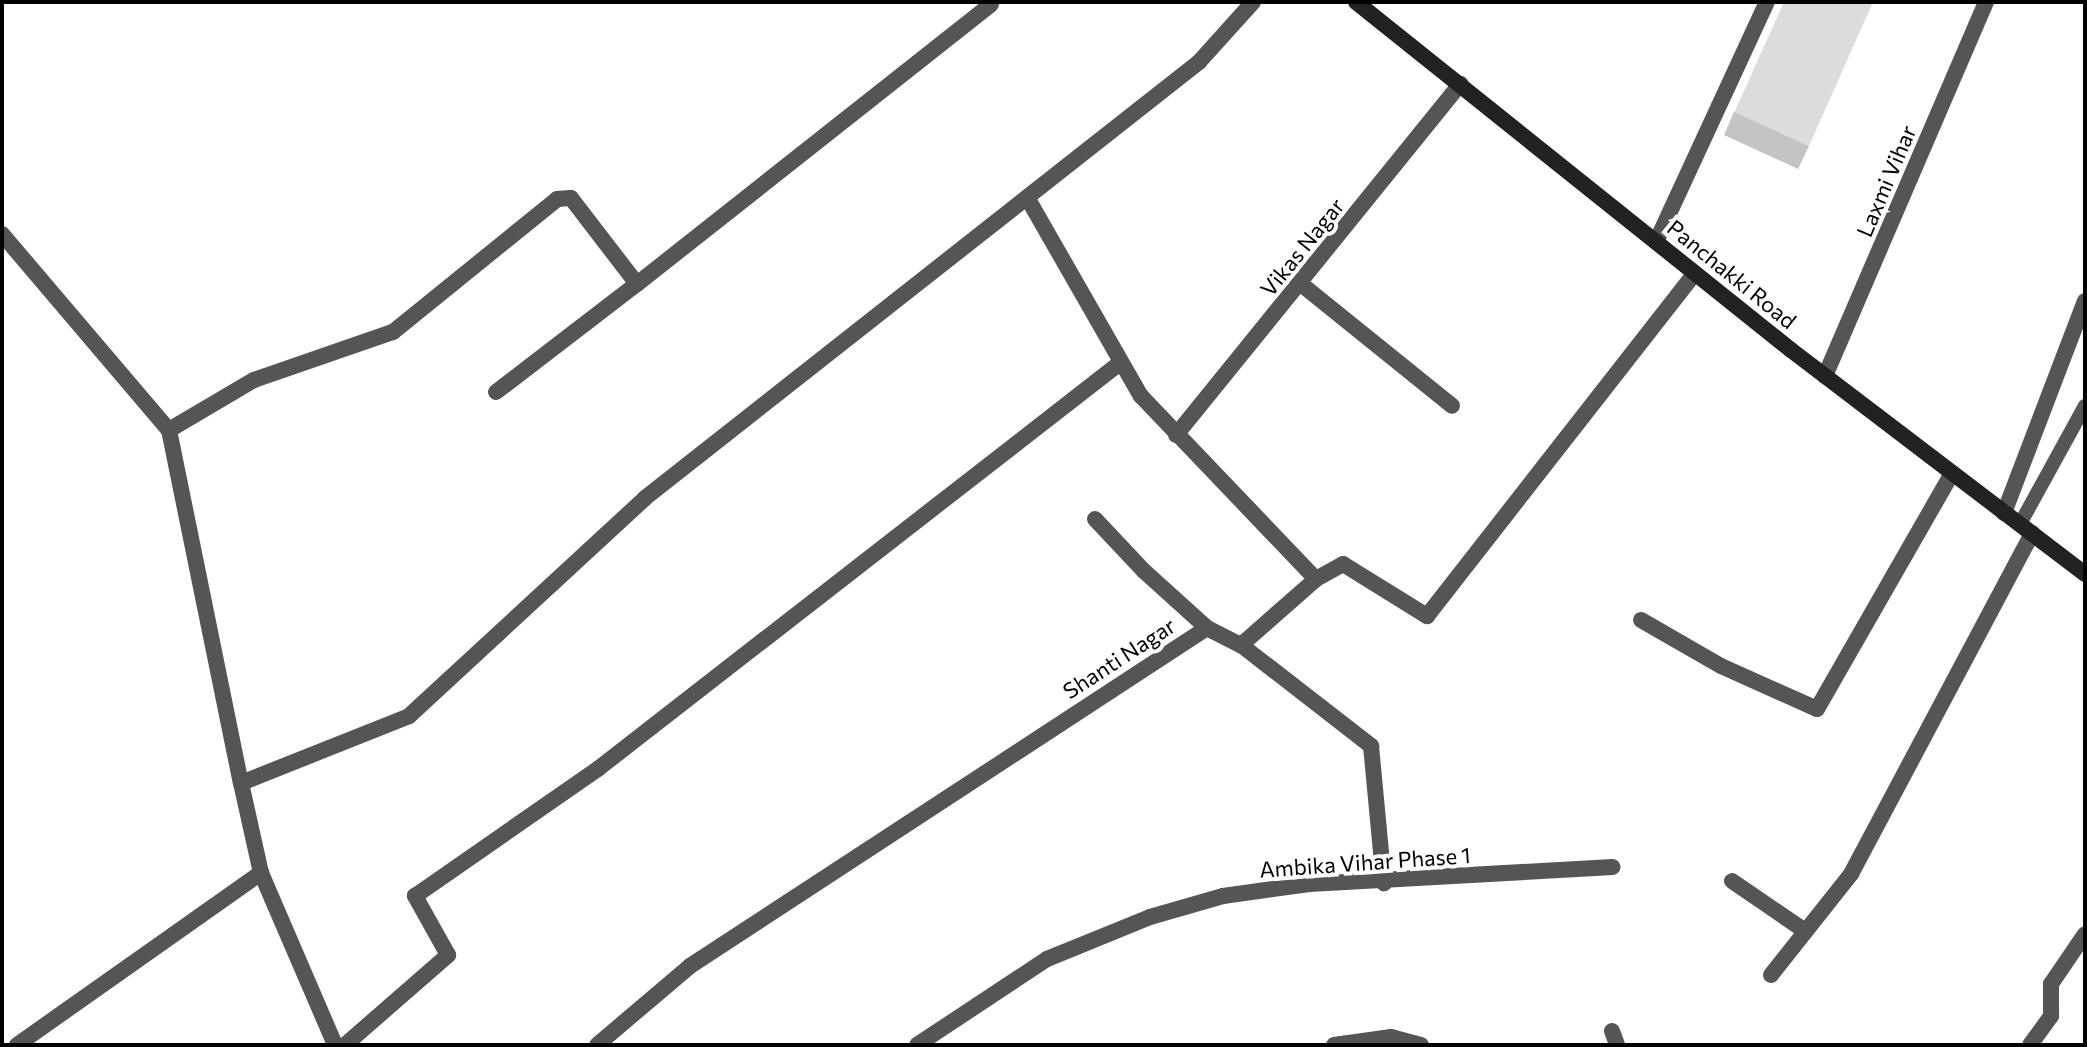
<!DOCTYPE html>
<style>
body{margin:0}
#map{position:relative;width:2087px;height:1047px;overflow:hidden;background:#fff;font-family:Commissioner,sans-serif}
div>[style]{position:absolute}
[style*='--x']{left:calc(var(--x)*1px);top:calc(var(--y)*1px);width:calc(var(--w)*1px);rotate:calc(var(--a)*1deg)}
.green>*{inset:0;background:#dcdcdc}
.building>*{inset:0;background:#c4c4c4}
.service>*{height:14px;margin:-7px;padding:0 7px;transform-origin:7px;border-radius:7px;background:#555}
.minor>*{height:16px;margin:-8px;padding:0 8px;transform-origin:8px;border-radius:8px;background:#555}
.secondary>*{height:16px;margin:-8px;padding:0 8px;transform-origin:8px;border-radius:8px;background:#222}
span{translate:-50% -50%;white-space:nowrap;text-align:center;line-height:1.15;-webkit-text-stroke:8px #fff;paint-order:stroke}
.street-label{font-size:22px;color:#000}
.frame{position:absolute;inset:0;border:4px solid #000;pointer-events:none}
</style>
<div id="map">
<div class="green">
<i style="clip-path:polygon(1784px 2px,1873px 2px,1809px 146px,1734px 113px)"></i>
</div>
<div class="building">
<i style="clip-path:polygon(1734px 112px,1809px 146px,1798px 169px,1724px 135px)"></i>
</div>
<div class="service">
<i style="--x:2020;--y:524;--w:135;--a:-61.2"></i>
</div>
<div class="minor">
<i style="--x:1028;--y:199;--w:227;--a:60.2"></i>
<i style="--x:1141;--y:396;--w:253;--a:46.3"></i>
<i style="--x:2;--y:234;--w:257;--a:49.6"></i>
<i style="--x:169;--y:430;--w:360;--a:78.5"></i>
<i style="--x:1656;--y:242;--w:264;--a:-65.2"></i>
<i style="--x:1301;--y:284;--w:194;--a:38.9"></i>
<i style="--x:1825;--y:376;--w:407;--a:-66.7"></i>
<i style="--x:496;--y:392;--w:178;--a:-37.5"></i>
<i style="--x:169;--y:430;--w:99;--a:-30.5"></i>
<i style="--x:254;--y:380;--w:147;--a:-19.1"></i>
<i style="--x:393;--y:332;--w:211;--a:-39"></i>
<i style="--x:557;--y:199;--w:14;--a:-4"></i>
<i style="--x:571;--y:198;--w:108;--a:52.5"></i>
<i style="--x:637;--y:284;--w:451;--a:-38.3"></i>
<i style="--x:1176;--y:435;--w:452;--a:-51"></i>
<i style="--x:2004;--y:513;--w:227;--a:-69.1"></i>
<i style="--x:1095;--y:519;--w:71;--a:46.7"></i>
<i style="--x:1144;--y:571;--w:85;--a:42.1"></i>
<i style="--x:1641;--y:620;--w:92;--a:29.9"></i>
<i style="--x:1721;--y:666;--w:105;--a:24.1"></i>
<i style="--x:1817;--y:709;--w:272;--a:-60.2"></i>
<i style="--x:1241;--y:645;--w:165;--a:37.8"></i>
<i style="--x:1371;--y:746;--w:138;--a:84.6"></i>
<i style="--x:261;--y:873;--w:187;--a:66.7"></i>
<i style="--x:1732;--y:881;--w:88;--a:34.4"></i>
<i style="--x:1771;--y:975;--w:129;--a:-51.6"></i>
<i style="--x:1851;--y:874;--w:386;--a:-62"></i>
<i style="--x:1612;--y:1031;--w:15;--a:70"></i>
<i style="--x:17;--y:1045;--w:299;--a:-35.2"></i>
<i style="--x:261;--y:873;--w:92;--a:-102.5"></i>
<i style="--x:241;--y:783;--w:181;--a:-21.7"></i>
<i style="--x:409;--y:716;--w:321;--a:-42.7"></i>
<i style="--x:645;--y:498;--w:705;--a:-38.2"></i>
<i style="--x:1199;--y:62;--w:81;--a:-48"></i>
<i style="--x:345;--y:1045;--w:137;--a:-41.1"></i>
<i style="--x:448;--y:955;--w:68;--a:-119.2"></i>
<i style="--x:415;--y:896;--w:224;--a:-34.8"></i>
<i style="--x:599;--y:768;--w:660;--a:-37.86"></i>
<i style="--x:597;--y:1045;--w:122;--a:-40.3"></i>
<i style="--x:690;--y:966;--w:618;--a:-33.18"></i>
<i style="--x:1207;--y:628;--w:38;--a:27"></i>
<i style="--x:1241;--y:645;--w:100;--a:-41.3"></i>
<i style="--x:1316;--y:579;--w:31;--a:-29"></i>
<i style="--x:1343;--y:564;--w:99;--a:31.8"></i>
<i style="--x:1427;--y:616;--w:435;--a:-52"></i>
<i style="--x:917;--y:1045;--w:156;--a:-33.5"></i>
<i style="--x:1047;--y:959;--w:111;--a:-22.2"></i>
<i style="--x:1150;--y:917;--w:76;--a:-16"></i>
<i style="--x:1223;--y:896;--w:87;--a:-7.9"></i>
<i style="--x:1309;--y:884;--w:304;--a:-3.2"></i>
<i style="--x:1334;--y:1045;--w:58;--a:-8"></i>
<i style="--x:1391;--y:1037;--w:31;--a:15"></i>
<i style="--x:2030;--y:1045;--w:36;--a:-54"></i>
<i style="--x:2051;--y:1016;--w:32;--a:-90"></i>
<i style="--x:2051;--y:984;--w:60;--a:-55.8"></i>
</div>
<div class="secondary">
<i style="--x:1356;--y:2;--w:557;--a:38.66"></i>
<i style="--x:1791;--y:350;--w:370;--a:37.3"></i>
</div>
<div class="street-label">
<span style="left:1886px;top:181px;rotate:-67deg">Laxmi Vihar</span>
<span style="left:1302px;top:247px;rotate:-51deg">Vikas Nagar</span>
<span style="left:1732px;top:274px;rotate:39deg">Panchakki Road</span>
<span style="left:1119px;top:658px;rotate:-33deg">Shanti Nagar</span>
<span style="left:1365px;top:862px;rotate:-4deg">Ambika Vihar Phase 1</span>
</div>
<div class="frame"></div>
</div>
